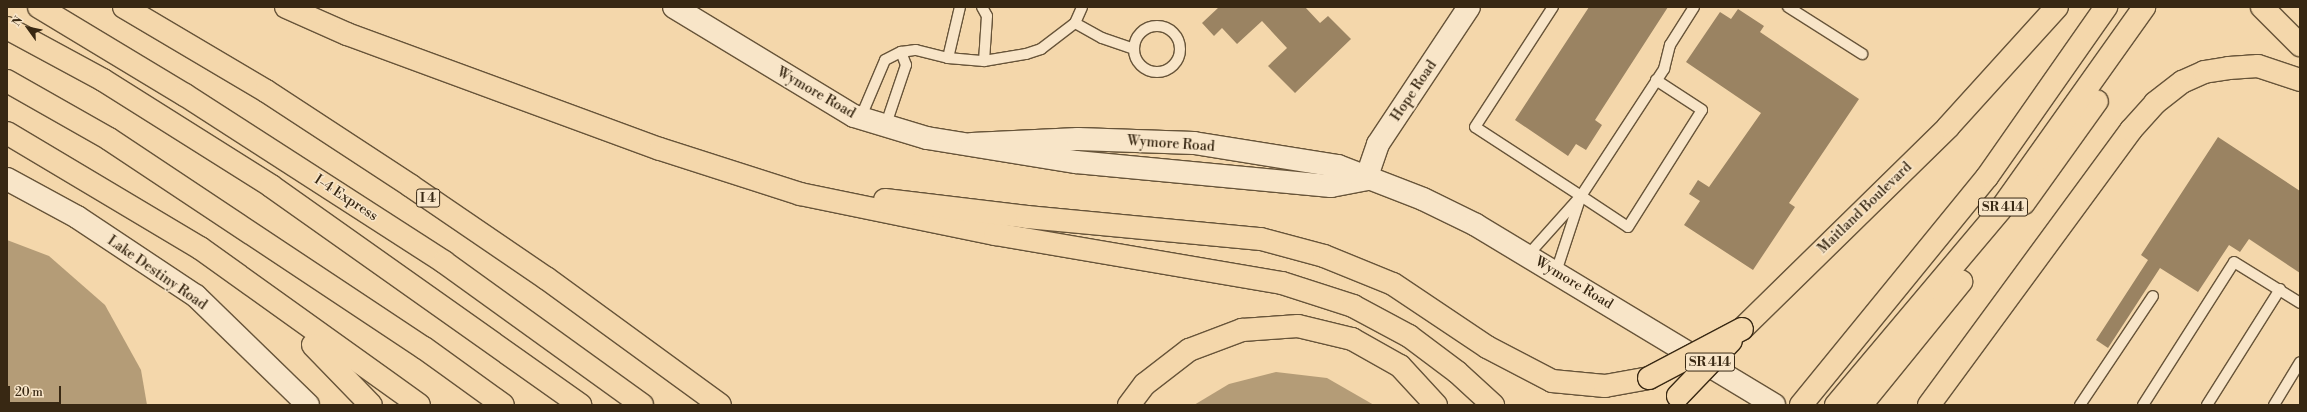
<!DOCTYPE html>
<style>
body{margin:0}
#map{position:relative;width:2307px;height:412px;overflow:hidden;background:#f4d7ab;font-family:"Libre Bodoni",serif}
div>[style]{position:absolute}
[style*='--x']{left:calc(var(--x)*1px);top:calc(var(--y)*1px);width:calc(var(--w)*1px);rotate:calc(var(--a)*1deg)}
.water>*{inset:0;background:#b49c77}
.building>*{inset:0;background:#9a8362}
.roads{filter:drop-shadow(1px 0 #675439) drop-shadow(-1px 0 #675439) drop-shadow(0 1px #675439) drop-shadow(0 -1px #675439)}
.service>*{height:10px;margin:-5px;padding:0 5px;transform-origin:5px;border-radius:5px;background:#f8e5c8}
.service>.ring{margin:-5px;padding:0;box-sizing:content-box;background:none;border:10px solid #f8e5c8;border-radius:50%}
.tertiary>*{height:22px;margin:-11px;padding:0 11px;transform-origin:11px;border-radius:11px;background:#f8e5c8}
.secondary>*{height:22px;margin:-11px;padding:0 11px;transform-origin:11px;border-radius:11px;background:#f8e5c8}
.primary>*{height:22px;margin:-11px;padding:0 11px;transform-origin:11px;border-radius:11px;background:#f4d7ab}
.motorway>*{height:22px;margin:-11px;padding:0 11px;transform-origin:11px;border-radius:11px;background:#f4d7ab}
.bridges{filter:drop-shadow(1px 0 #382813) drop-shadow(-1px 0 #382813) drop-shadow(0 1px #382813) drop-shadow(0 -1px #382813)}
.motorway-bridge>*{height:22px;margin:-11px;padding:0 11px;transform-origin:11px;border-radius:11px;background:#f4d7ab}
span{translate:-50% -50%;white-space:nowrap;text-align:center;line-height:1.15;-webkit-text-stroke:3px #f8e5c8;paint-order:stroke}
.shield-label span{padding:1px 3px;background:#f8e5c8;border:1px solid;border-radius:3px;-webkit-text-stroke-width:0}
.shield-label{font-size:13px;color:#382813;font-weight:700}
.street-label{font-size:14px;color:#382813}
.frame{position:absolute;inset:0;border:8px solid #382813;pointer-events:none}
.north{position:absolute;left:8px;top:8px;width:40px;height:40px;-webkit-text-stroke:3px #f8e5c8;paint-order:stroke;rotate:303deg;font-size:11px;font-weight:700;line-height:16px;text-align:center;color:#382813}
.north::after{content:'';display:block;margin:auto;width:14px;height:18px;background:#382813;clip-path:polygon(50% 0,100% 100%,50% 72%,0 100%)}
.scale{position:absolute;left:8px;top:386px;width:53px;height:18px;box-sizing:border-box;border:2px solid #382813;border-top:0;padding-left:5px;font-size:12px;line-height:14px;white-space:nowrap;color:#382813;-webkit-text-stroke:3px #f8e5c8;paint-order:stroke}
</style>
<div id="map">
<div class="water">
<i style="clip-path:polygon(7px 240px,49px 256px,105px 305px,141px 370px,147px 405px,7px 405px)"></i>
<i style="clip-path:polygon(1276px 372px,1327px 378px,1374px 405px,1194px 405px,1229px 384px)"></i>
</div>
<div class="building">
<i style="clip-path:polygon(1219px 7px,1305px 7px,1320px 23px,1328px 16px,1351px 39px,1295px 93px,1268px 66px,1287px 48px,1262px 21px,1237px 44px,1222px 28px,1214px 36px,1202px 23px)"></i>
<i style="clip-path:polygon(1589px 7px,1668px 7px,1595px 120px,1602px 125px,1586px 150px,1576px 144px,1568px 156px,1515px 120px)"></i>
<i style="clip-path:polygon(1738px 9px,1764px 26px,1760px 32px,1859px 99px,1789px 203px,1795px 207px,1753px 270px,1684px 225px,1700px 201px,1689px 194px,1698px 180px,1709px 187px,1761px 113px,1686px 62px,1720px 12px,1731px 19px)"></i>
<i style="clip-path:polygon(2218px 137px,2300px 191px,2300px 273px,2249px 239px,2240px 252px,2229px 245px,2198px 292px,2160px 268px,2108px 348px,2096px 340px,2148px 260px,2141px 255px)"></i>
</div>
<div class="roads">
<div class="service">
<i style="--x:982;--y:7;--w:10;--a:61"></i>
<i style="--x:987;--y:16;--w:45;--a:93.8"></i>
<i style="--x:1788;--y:7;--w:88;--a:32.4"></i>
<i style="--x:1075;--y:23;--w:31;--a:29"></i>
<i style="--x:1102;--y:38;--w:34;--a:19"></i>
<i class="ring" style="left:1134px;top:26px;width:36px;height:36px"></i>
<i style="--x:901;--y:52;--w:15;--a:-8"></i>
<i style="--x:916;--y:50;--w:33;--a:14"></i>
<i style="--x:948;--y:58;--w:36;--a:5"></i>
<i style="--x:984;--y:61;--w:43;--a:-9.5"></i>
<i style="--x:1026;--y:54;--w:16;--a:-18"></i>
<i style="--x:1041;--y:49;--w:43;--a:-37.4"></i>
<i style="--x:1075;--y:23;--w:17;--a:-66"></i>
<i style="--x:948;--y:58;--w:52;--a:-76.8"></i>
<i style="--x:860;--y:119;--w:64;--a:-67"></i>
<i style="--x:885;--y:60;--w:18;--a:-27"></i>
<i style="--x:901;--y:52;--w:14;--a:69"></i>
<i style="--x:906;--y:65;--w:65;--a:108.7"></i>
<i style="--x:1581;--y:196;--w:56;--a:33.4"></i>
<i style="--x:1628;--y:227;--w:138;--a:-57.7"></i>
<i style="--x:1702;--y:110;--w:55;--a:-146.9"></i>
<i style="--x:1528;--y:255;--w:79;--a:-48.1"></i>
<i style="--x:1581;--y:196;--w:126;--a:-146.9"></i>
<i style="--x:1475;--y:127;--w:143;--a:-57"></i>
<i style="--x:1556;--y:272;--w:80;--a:-71.8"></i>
<i style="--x:1581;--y:196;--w:152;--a:-56.8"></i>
<i style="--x:1664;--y:69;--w:25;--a:-76"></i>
<i style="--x:1670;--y:45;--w:45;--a:-57.7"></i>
<i style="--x:2080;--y:405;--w:131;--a:-56.2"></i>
<i style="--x:2143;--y:405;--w:169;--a:-57.5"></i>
<i style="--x:2234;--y:262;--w:78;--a:31.8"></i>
<i style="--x:2207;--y:405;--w:137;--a:-57.8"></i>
<i style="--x:2274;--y:405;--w:50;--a:-58.8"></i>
</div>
<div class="tertiary">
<i style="--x:7;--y:179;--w:80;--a:28.5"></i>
<i style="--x:77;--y:217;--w:143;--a:33.6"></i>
<i style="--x:196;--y:296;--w:156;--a:44.2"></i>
</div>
<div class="secondary">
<i style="--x:674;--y:7;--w:210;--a:31.2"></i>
<i style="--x:854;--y:116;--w:76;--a:16.8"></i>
<i style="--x:927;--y:138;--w:151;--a:9.2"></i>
<i style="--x:1076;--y:162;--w:256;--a:5.4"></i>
<i style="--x:1331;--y:186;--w:36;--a:-11"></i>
<i style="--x:972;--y:144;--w:106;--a:-2.7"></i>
<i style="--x:1078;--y:139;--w:116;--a:2"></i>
<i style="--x:1194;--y:143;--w:146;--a:9.1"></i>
<i style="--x:1338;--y:166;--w:91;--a:21.2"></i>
<i style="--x:1423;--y:199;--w:59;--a:26.1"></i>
<i style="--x:1476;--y:225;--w:348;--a:31.1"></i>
<i style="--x:1366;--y:179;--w:37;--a:-71"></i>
<i style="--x:1378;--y:144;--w:164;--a:-56.4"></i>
</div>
<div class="primary">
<i style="--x:2262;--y:7;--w:54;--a:45"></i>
</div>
<div class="motorway">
<i style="--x:39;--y:7;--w:170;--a:31.1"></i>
<i style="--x:185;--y:95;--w:308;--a:32.8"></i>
<i style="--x:444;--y:262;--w:244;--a:35.8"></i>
<i style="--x:124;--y:7;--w:165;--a:30.6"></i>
<i style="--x:266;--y:91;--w:173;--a:33.2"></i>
<i style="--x:411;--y:186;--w:163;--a:34.3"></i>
<i style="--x:546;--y:278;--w:215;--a:36.1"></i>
<i style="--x:286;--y:7;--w:67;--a:23.9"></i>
<i style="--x:347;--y:34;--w:333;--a:20.2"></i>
<i style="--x:660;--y:149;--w:147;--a:17.8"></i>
<i style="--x:800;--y:194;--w:199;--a:11.6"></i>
<i style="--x:995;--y:234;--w:291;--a:9.7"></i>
<i style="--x:1282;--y:283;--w:75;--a:17.9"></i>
<i style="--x:1353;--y:306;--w:64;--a:28.2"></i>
<i style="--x:1409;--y:336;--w:60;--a:36.9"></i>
<i style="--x:1457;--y:372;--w:49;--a:42.5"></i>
<i style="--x:7;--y:28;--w:109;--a:28.4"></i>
<i style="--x:103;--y:80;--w:199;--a:32.2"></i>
<i style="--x:271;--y:186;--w:379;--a:35.3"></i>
<i style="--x:7;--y:81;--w:117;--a:29.6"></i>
<i style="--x:109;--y:139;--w:378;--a:33.6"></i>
<i style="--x:424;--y:348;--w:97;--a:35.8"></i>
<i style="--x:7;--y:133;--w:225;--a:30.8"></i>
<i style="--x:200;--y:248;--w:269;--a:35.6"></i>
<i style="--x:885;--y:200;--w:143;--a:6.8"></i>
<i style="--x:1027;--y:217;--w:235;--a:5.4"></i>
<i style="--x:1261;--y:239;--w:65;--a:15.1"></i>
<i style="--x:1324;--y:256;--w:74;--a:22.1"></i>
<i style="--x:1393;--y:284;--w:113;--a:33.8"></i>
<i style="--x:1487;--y:347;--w:73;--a:27.6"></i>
<i style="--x:1552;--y:381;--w:53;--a:5.4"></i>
<i style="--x:1605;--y:386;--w:45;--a:-10.3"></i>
<i style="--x:2024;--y:203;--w:125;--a:-54.4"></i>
<i style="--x:1742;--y:329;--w:289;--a:-44.4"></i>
<i style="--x:1948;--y:127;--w:162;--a:-47.8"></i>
<i style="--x:313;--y:345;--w:83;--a:46"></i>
<i style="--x:1129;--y:405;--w:26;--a:-53"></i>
<i style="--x:1145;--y:384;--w:56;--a:-37.7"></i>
<i style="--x:1189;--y:350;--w:57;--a:-20.7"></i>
<i style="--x:1242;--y:330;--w:56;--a:-4.1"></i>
<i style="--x:1298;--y:326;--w:56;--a:13.5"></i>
<i style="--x:1352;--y:339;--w:55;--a:29.4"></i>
<i style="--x:1400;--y:366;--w:53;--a:47.3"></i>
<i style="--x:1801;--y:405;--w:294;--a:-50.8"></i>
<i style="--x:1987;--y:177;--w:208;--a:-55"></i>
<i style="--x:1836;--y:405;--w:255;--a:-49.9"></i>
<i style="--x:2000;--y:210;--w:249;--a:-54.6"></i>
<i style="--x:1861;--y:405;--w:159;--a:-50.9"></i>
<i style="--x:1929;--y:405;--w:341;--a:-53.7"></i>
<i style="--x:2131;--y:130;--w:36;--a:-48"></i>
<i style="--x:2155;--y:103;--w:34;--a:-38"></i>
<i style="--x:2182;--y:82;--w:24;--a:-24"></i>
<i style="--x:2204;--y:72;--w:25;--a:-9"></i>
<i style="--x:2229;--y:68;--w:29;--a:-4"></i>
<i style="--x:2258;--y:66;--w:44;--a:18.4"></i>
</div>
</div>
<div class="bridges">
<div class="motorway-bridge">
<i style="--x:1649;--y:378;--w:105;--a:-27.8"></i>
<i style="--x:1678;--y:396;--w:76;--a:-46.1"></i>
</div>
</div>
<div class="shield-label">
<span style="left:428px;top:198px">I 4</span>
<span style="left:2003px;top:207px">SR 414</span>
<span style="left:1710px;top:362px">SR 414</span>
</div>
<div class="street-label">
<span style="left:1414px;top:91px;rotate:-56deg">Hope Road</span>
<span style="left:816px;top:93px;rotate:30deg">Wymore Road</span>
<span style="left:1171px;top:144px;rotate:4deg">Wymore Road</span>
<span style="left:346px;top:198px;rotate:33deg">I-4 Express</span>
<span style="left:1865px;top:208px;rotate:-44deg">Maitland Boulevard</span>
<span style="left:157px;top:273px;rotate:35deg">Lake Destiny Road</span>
<span style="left:1574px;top:283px;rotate:31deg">Wymore Road</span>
</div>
<div class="frame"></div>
<div class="north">N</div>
<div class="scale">20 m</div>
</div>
